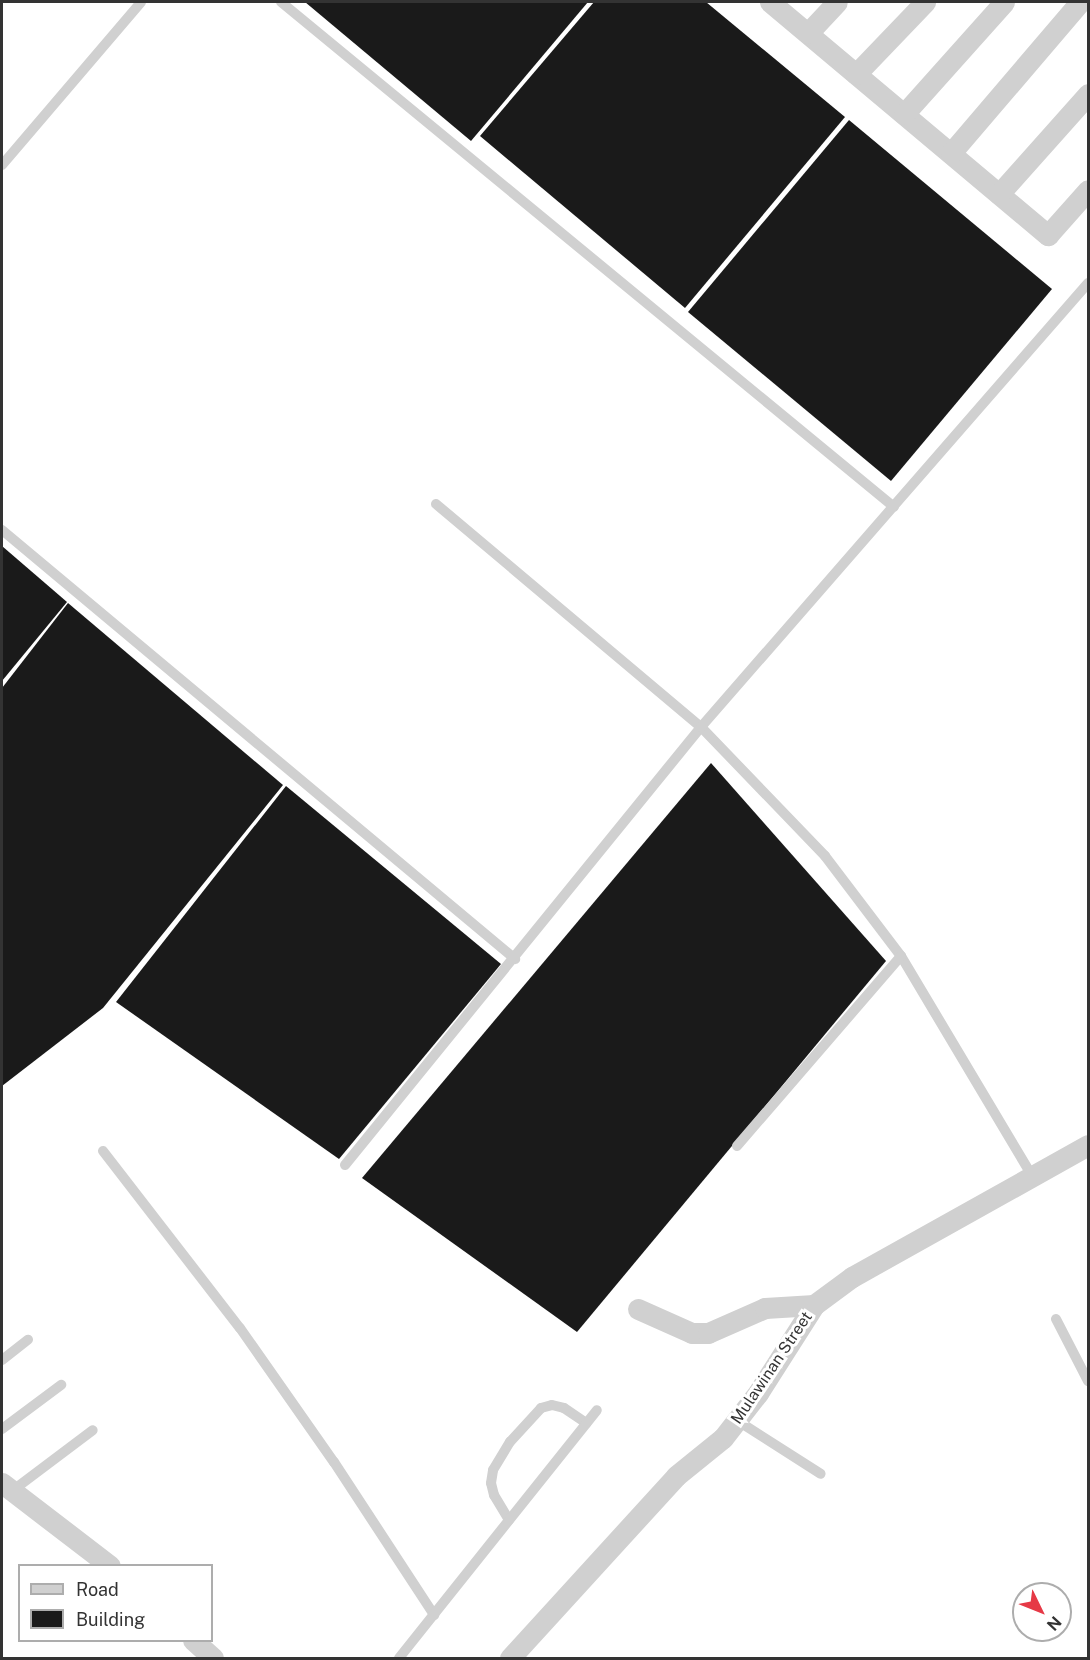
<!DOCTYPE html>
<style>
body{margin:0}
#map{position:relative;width:1090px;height:1660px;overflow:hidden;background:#fff;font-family:"Public Sans",sans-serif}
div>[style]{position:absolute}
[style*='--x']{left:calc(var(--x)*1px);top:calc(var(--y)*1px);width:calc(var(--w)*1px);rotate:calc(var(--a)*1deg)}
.building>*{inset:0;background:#1a1a1a}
.service>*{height:10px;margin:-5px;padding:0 5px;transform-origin:5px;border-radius:5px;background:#d0d0d0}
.minor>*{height:21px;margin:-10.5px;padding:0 10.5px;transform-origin:10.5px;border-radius:10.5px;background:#d0d0d0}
span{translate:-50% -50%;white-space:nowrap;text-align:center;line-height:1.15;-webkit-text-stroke:6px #fff;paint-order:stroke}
.street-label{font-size:16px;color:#333}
.frame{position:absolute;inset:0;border:3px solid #333;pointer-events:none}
.legend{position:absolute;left:18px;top:1564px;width:195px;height:78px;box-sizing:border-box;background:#fff;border:2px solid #adadad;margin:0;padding:8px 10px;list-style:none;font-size:18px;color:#333}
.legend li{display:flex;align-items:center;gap:12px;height:30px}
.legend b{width:30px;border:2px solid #adadad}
.north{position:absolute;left:1012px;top:1582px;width:60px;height:60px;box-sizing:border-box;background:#fff;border:2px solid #adadad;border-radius:50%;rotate:133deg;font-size:16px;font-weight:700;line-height:24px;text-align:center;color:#333}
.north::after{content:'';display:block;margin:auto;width:21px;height:27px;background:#e63946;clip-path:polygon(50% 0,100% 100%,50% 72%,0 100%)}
</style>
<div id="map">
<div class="building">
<i style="clip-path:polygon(305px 2px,588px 2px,471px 141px)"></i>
<i style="clip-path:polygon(594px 2px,706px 2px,845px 117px,685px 308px,480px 136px)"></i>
<i style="clip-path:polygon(849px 120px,1052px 289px,891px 481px,688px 312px)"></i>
<i style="clip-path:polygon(2px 546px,67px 602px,2px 681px)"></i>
<i style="clip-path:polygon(68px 603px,283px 785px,103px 1008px,2px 1086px,2px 688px)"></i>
<i style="clip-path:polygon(711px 763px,886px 961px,577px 1332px,362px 1178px)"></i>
<i style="clip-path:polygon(286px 786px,501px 964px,339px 1159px,116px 1002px)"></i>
</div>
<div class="service">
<i style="--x:281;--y:2;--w:794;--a:39.48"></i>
<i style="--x:2;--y:165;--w:214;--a:-49.5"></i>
<i style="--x:436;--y:504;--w:346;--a:40.1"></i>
<i style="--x:701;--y:727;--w:179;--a:46.1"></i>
<i style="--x:825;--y:856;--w:126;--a:52.8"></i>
<i style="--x:901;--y:956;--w:256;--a:59.2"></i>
<i style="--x:2;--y:530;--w:669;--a:39.9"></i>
<i style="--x:737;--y:1146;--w:251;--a:-49.2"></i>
<i style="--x:103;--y:1151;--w:224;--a:52.3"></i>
<i style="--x:240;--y:1328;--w:164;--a:55"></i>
<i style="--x:334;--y:1462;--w:183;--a:56.8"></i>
<i style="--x:345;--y:1165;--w:564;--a:-50.9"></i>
<i style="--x:701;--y:727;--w:589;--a:-48.92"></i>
<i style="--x:1056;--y:1319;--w:70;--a:62.7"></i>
<i style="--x:2;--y:1360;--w:33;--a:-38"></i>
<i style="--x:738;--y:1421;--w:98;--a:32.6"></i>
<i style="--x:2;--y:1429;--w:74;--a:-36.7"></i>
<i style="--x:12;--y:1491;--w:101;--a:-37"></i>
<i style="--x:509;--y:1520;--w:29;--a:-121"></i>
<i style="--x:494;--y:1495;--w:12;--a:-104"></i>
<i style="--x:491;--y:1483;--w:13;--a:-81"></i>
<i style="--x:493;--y:1470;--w:33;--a:-59"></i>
<i style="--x:510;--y:1442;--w:46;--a:-47.6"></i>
<i style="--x:541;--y:1408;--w:11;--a:-15"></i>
<i style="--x:552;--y:1405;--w:12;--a:14"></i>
<i style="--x:564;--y:1408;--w:27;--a:34"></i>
<i style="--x:399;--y:1658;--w:317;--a:-51.4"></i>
</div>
<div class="minor">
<i style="--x:770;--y:2;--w:363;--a:40"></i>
<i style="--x:1048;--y:235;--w:60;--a:-48.4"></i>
<i style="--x:808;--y:33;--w:42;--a:-46.9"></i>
<i style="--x:856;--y:74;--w:100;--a:-46.2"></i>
<i style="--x:904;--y:114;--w:150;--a:-48.2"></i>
<i style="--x:951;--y:153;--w:199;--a:-49.5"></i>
<i style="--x:999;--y:194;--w:134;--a:-48.3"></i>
<i style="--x:638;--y:1309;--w:59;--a:24"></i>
<i style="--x:692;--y:1333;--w:16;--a:0"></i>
<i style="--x:708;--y:1333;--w:62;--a:-23.7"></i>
<i style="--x:765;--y:1308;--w:49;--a:-3.5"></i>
<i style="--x:2;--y:1483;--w:136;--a:37.5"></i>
<i style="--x:193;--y:1640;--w:27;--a:42"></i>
<i style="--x:510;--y:1658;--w:246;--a:-47.6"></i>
<i style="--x:676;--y:1476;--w:60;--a:-39"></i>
<i style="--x:723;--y:1438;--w:57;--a:-52.1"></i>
<i style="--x:758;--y:1393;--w:104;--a:-57.5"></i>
<i style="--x:814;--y:1305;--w:47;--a:-36.4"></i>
<i style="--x:852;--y:1277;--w:270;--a:-29.2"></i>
</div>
<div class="street-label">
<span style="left:772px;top:1368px;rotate:-56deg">Mulawinan Street</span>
</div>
<div class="frame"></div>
<ul class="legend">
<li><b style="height:8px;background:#d0d0d0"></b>Road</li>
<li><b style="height:16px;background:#1a1a1a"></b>Building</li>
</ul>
<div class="north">N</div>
</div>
